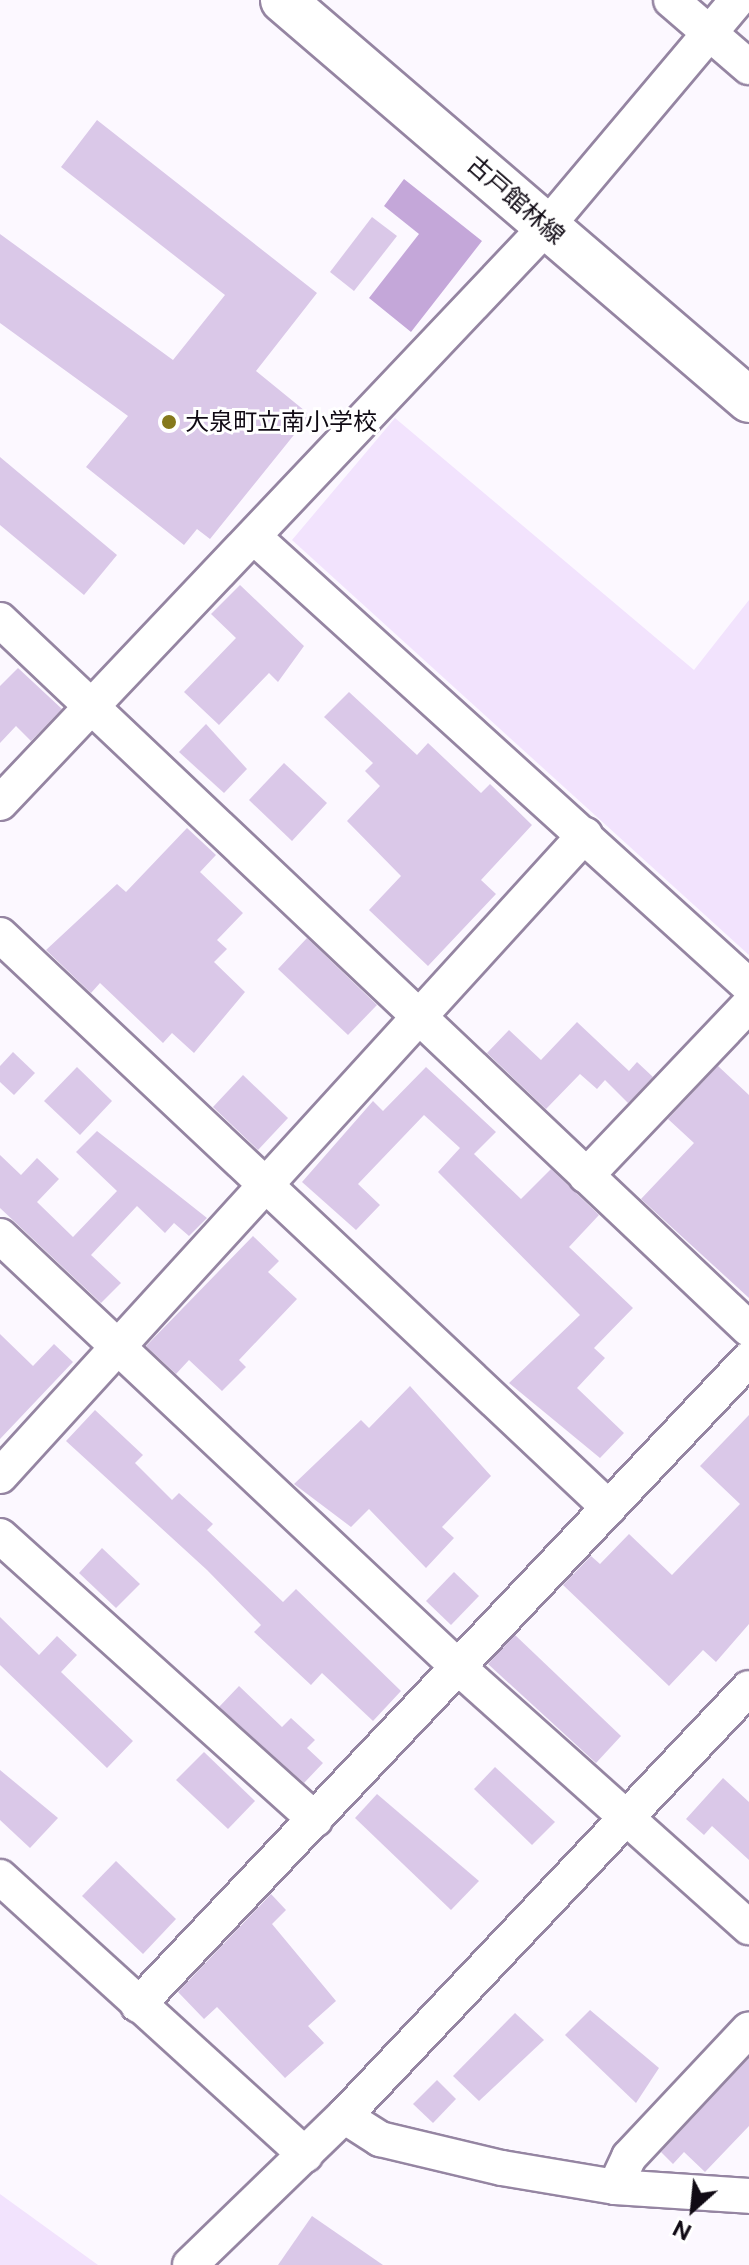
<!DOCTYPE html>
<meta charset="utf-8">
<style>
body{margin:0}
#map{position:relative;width:749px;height:2265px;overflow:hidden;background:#fcf8ff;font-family:"Public Sans","Noto Sans JP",sans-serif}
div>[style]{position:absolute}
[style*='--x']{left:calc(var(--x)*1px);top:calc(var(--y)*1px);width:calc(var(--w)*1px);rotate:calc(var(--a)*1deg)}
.green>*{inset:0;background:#f2e3fd}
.water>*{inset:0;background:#c4a7d9}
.building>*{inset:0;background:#dac8e8}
.roads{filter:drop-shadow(2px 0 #9585a2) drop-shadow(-2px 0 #9585a2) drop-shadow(0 2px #9585a2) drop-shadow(0 -2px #9585a2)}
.minor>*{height:34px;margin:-17px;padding:0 17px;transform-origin:17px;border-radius:17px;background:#fff}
.major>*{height:44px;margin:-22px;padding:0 22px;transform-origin:22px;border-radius:22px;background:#fff}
.dots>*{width:22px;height:22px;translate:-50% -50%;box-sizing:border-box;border:4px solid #fff;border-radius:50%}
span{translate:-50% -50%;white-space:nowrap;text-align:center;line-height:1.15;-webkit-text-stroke:6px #fff;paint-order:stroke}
.street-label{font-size:24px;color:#100a14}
.poi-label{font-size:24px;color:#100a14}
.left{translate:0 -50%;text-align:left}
.north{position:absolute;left:653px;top:2169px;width:80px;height:80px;-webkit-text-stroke:6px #fff;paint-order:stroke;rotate:207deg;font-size:22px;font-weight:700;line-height:32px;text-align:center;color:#100a14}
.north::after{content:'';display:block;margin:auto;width:28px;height:36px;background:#100a14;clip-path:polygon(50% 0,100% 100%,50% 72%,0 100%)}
</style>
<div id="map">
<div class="green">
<i style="clip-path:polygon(395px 418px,694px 670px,749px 600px,749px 955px,292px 540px)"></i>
<i style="clip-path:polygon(0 2194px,98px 2265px,0 2265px)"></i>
</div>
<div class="water">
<i style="clip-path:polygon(404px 179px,482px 241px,411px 332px,369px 298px,419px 234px,384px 206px)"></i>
</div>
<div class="building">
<i style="clip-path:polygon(97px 120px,317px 293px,256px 371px,310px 415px,210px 539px,197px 529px,184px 545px,86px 467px,128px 416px,0 323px,0 234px,173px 360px,225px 295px,61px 167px)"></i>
<i style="clip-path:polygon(372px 217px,397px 236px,354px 291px,330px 272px)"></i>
<i style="clip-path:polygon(0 457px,117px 555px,84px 595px,0 525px)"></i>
<i style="clip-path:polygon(240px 585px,304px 646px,278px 682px,269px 673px,219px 725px,184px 692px,236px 638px,211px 614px)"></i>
<i style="clip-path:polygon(18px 668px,62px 709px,31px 741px,16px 726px,0 743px,0 686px)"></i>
<i style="clip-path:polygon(349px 692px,417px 755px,428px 743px,481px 793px,490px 784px,532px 825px,481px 880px,496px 894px,428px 966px,369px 910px,401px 876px,347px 821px,380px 786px,365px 771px,373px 763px,324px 717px)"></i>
<i style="clip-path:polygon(206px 724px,247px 769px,224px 793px,179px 752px)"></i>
<i style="clip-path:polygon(284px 763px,327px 803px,292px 841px,249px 800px)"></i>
<i style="clip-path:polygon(187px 828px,216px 855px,200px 872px,243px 913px,217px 940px,227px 949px,214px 962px,245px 992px,194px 1053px,172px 1033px,163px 1043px,100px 983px,91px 993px,46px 950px,117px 884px,126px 892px)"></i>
<i style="clip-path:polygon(307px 938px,377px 1005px,348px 1035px,278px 969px)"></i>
<i style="clip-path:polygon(577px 1022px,629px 1071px,637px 1062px,653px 1077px,628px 1103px,605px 1080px,597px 1089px,580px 1074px,546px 1109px,487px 1053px,509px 1030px,541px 1060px)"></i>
<i style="clip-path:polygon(13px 1052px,35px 1073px,14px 1095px,0 1082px,0 1066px)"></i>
<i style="clip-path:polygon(718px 1066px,749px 1095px,749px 1298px,641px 1199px,694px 1143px,668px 1119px)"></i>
<i style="clip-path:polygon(77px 1067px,112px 1101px,80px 1135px,44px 1101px)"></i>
<i style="clip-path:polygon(426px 1067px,496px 1132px,474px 1154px,521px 1199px,551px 1169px,599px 1215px,569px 1247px,633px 1308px,594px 1348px,605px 1358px,577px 1388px,624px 1433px,600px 1458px,509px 1383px,580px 1315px,438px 1172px,460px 1148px,424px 1115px,358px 1184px,380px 1205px,356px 1230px,302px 1182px,373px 1101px,383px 1111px)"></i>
<i style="clip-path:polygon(243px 1075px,288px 1118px,258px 1150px,213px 1107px)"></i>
<i style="clip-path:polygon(97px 1131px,207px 1218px,189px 1236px,174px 1223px,165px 1233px,137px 1206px,91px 1255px,121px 1283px,101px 1303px,0 1208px,0 1155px,21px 1175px,37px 1158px,59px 1179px,37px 1202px,73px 1237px,117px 1191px,76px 1152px)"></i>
<i style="clip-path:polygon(253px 1236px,279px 1261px,268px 1272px,297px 1299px,239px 1360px,246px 1367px,222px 1391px,189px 1360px,176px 1374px,146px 1346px)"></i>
<i style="clip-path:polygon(0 1334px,33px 1366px,54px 1344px,73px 1362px,0 1439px)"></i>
<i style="clip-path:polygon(410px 1386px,491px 1476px,442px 1527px,454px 1538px,426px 1568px,369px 1509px,351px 1527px,294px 1484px,361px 1420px,369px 1428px)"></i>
<i style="clip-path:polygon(95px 1410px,143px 1455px,135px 1463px,172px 1500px,179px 1493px,213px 1524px,207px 1530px,283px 1602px,296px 1589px,401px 1691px,373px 1721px,322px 1673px,311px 1685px,254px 1632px,261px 1625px,207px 1570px,66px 1441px)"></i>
<i style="clip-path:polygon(749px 1415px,749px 1624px,716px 1662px,703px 1650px,669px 1686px,563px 1585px,591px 1556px,600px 1564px,629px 1534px,672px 1575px,740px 1504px,700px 1466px)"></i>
<i style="clip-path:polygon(102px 1548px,140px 1584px,116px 1608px,79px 1573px)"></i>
<i style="clip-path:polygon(454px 1572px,479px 1596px,451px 1625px,426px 1601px)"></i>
<i style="clip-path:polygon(0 1617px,39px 1655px,57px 1636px,77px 1655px,61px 1672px,133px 1741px,107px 1768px,0 1665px)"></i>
<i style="clip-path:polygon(515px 1635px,621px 1736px,596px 1763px,488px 1664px)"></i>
<i style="clip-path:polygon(239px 1686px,282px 1727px,291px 1718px,315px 1740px,307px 1748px,323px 1763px,304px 1783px,219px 1707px)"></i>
<i style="clip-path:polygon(204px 1752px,255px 1801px,228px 1829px,176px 1780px)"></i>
<i style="clip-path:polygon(495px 1767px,555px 1822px,532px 1845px,474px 1789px)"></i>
<i style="clip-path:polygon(0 1770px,58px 1818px,30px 1848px,0 1820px)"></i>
<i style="clip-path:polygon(723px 1778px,749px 1802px,749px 1860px,712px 1826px,704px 1835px,686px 1819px)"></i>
<i style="clip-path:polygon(377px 1794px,479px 1881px,451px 1910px,355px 1818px)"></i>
<i style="clip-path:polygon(116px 1861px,176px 1919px,143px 1954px,82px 1896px)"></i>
<i style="clip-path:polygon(271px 1894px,286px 1910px,272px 1924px,336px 2001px,308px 2026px,324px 2043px,285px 2078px,217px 2007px,204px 2019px,178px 1992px)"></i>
<i style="clip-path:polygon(590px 2010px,659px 2068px,636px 2103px,565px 2035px)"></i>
<i style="clip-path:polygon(515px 2013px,544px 2040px,479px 2101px,453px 2076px)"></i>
<i style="clip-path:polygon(749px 2058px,749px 2126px,705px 2172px,684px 2152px,673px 2164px,661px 2152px)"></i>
<i style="clip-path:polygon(437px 2080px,456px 2099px,433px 2123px,413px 2104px)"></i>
<i style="clip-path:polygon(312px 2216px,383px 2265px,278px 2265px)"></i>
</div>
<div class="roads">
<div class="minor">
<i style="--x:671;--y:0;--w:103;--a:40.7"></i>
<i style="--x:254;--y:537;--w:668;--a:42.21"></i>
<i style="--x:0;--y:620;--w:1031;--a:43.43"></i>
<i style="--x:0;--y:803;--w:795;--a:-46.53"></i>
<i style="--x:547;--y:226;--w:295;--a:-49.9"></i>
<i style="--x:0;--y:935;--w:836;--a:43.26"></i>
<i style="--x:586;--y:1176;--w:236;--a:-46.4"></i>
<i style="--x:0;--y:1236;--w:630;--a:43.26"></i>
<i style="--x:459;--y:1668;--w:389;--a:41.8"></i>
<i style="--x:0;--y:1476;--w:868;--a:-47.62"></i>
<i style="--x:0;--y:1536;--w:424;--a:42"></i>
<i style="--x:0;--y:1877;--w:413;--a:42.3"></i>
<i style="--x:138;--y:2005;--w:889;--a:-46.59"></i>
<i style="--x:344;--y:2116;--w:43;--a:32.6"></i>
<i style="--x:380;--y:2139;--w:125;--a:13.4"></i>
<i style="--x:502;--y:2168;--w:115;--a:9.5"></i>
<i style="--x:615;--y:2187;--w:134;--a:3.8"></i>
<i style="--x:615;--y:2187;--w:33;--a:-65"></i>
<i style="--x:629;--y:2157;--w:175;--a:-46.8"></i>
<i style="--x:190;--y:2265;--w:214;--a:-44.1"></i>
<i style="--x:344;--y:2116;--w:589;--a:-46.58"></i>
</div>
<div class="major">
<i style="--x:283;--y:0;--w:614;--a:40.64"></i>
</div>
</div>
<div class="dots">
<i style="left:169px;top:422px;background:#85781c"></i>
</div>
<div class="street-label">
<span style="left:516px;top:200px;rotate:41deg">古戸館林線</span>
</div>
<div class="poi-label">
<span class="left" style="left:185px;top:422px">大泉町立南小学校</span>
</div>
<div class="north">N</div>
</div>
